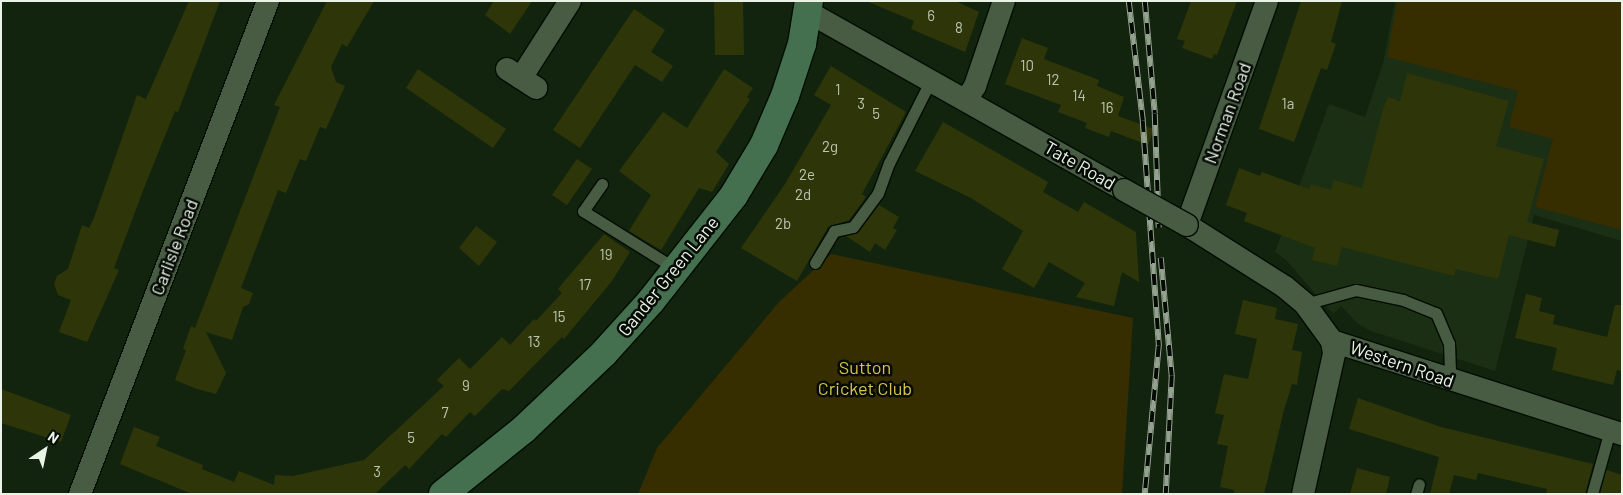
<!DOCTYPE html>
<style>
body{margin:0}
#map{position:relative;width:1623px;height:495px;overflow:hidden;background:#13240e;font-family:Barlow,sans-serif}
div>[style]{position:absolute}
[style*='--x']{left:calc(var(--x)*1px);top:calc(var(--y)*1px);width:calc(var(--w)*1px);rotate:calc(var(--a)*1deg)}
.built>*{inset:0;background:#1a2f14}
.green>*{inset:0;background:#362d00}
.building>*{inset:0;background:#2e3609}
.roads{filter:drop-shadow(1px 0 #010d00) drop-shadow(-1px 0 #010d00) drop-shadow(0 1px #010d00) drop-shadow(0 -1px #010d00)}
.lane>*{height:11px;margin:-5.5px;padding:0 5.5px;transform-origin:5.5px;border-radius:5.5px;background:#485b43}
.street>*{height:22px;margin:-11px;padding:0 11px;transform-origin:11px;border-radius:11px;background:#485b43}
.secondary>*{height:28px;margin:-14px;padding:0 14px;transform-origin:14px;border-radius:14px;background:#447050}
.rail>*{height:5.5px;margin-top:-2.75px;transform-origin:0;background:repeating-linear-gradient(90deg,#050b04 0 11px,#94a290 0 22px);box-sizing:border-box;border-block:1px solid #94a290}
.bridges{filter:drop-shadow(1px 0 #010d00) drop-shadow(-1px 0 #010d00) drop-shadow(0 1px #010d00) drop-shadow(0 -1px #010d00)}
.street-bridge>*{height:22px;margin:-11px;padding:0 11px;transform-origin:11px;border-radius:11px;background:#485b43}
span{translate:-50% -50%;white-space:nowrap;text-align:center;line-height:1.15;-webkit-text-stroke:5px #050b04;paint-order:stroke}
.number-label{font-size:15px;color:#bac4af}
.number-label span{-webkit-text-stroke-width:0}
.street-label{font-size:18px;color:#e9f4e6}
.park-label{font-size:18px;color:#dac34b}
.frame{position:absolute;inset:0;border:2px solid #e9f4e6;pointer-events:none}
.north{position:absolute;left:20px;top:425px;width:50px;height:50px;-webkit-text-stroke:4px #050b04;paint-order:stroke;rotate:34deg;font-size:14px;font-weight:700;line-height:20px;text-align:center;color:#e9f4e6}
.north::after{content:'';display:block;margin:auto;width:18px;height:22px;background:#e9f4e6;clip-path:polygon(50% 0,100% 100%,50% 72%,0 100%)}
</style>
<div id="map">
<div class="built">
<i style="clip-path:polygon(1395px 1px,1622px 1px,1622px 241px,1534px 215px,1495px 371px,1371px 331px,1358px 324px,1341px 306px,1333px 314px,1286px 260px,1275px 252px,1329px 104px,1365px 117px,1383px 63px)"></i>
</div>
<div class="green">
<i style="clip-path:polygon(1397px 1px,1622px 1px,1622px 230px,1535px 207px,1553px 139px,1509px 127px,1518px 91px,1387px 57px)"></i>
<i style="clip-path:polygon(831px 254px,1133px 318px,1122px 494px,638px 494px,657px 448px,779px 302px)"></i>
</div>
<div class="building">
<i style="clip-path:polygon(189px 1px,220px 1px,178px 112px,175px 111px,144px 188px,114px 268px,119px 270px,87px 342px,59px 332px,71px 300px,58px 295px,54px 284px,57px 276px,68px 269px,82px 225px,89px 228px,94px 218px,137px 95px,146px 99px)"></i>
<i style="clip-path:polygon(327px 1px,374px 1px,347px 47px,342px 44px,331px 67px,336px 82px,345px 86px,326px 129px,320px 127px,306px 161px,300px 159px,286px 193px,278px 190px,241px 288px,253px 293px,249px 304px,243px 307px,232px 340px,206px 332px,226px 373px,216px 394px,197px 389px,175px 380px,186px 350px,183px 349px,191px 326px,195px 328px,280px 107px,274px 105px)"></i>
<i style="clip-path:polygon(494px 1px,532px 1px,510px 34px,485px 15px)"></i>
<i style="clip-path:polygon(714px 1px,743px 1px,744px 55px,715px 55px)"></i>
<i style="clip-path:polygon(866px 1px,955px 1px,979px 12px,965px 52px,911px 29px,914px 21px)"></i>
<i style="clip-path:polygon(1191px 1px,1237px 1px,1217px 55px,1214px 54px,1212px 59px,1182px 48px,1185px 41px,1177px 39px)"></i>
<i style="clip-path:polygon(1301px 1px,1342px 1px,1331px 42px,1336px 44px,1327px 70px,1321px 68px,1294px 142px,1259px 129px)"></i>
<i style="clip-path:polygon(634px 9px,665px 30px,651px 52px,673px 66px,662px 82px,635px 65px,580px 148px,553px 130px)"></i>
<i style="clip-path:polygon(1022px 38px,1048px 48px,1044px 59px,1099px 80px,1097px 86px,1124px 97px,1118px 116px,1154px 129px,1148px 145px,1111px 131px,1109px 137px,1085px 128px,1087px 123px,1058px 112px,1061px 105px,1005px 84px)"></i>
<i style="clip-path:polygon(831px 66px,906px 112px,862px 194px,866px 197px,849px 220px,828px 227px,797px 281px,741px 248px,785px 184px,831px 105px,814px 95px)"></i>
<i style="clip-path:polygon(418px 69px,506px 129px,493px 148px,406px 88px)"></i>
<i style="clip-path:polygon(724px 69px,753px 88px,747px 97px,750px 99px,716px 152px,729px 164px,712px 192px,699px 188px,661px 250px,629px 231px,651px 195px,619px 171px,663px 112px,687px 128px)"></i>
<i style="clip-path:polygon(1407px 73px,1509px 101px,1496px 146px,1544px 159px,1527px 222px,1559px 230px,1555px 247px,1509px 235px,1498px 279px,1456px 269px,1454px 276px,1342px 247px,1337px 266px,1312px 260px,1315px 248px,1244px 221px,1247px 213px,1226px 205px,1239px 168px,1260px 176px,1262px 172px,1309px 189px,1311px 184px,1331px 190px,1334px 180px,1362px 188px,1383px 109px,1388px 97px,1400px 101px)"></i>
<i style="clip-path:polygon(943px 122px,1048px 182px,1043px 192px,1078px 212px,1084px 202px,1136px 232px,1139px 282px,1122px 272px,1114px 306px,1076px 297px,1085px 283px,1049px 262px,1034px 288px,1002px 269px,1023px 231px,971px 198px,915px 171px)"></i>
<i style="clip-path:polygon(577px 159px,592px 169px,567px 205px,552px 195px)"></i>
<i style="clip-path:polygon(879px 205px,899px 217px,893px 228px,897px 230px,885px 250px,875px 243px,870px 252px,846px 236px,859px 232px)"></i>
<i style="clip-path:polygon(476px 226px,497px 242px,479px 266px,459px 248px)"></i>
<i style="clip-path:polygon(604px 234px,630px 252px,612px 281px,564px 339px,562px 337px,509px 391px,502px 389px,475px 416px,470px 412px,446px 437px,442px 434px,409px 469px,405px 465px,375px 494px,192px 494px,120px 464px,134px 427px,160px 437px,156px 446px,203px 465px,202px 469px,234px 482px,239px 471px,274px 485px,275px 475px,293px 476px,364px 460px,444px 386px,437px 380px,459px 358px,470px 369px,502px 337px,510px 345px,534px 319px,536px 321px,562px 293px,558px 289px)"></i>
<i style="clip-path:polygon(1526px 294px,1542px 298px,1539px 311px,1555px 315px,1553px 324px,1607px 337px,1615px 305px,1622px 305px,1622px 371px,1617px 370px,1613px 385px,1552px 370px,1557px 348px,1515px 338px)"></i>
<i style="clip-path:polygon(1243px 300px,1277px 308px,1275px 319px,1298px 324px,1292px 350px,1302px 352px,1297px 385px,1292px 384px,1284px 410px,1264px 494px,1234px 494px,1234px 490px,1220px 487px,1228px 446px,1217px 444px,1224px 415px,1215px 413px,1224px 374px,1248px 379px,1257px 339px,1235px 334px)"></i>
<i style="clip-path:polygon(1px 389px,71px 415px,61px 442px,1px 423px)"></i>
<i style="clip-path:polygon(1358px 398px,1441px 427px,1593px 464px,1585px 494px,1546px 494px,1547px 489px,1478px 473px,1476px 480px,1454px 475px,1449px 494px,1430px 494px,1439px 457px,1349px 429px)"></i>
<i style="clip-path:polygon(1357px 468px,1390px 477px,1386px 494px,1350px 494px)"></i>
<i style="clip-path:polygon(1606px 470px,1622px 475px,1622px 494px,1600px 494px)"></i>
</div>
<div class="roads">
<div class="lane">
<i style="--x:602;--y:184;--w:33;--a:125"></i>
<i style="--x:583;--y:211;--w:110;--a:31.9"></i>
<i style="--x:815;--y:263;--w:37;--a:-59"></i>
<i style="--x:834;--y:231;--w:19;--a:-12"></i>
<i style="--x:853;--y:227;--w:42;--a:-53.7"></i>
<i style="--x:878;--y:193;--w:32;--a:-70"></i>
<i style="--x:889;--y:163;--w:93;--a:-63.2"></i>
<i style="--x:1305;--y:304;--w:53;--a:-15.4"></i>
<i style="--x:1356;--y:290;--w:48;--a:12"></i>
<i style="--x:1403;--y:300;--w:35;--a:22"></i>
<i style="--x:1436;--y:313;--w:33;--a:67"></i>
<i style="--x:1449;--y:343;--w:38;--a:88"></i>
<i style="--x:1416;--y:494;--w:10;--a:-73"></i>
<i style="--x:1592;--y:494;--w:66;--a:-74.3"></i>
</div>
<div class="street">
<i style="--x:1267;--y:1;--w:238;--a:109.7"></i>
<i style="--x:1187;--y:225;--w:116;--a:32.3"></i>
<i style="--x:1285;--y:287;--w:26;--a:40"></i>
<i style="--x:1305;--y:304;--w:46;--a:53.9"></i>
<i style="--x:1332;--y:341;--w:13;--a:81"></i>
<i style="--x:1334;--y:354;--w:143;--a:102.5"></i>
<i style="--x:810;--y:13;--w:360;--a:29.4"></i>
<i style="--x:507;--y:69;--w:35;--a:33"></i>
<i style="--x:521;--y:78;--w:91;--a:-57.5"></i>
<i style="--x:966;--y:100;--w:17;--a:-57"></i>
<i style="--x:975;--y:86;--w:90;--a:-71.2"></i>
<i style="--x:1332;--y:341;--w:305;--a:17.8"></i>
<i style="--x:80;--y:494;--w:528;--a:-69.13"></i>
</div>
<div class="secondary">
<i style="--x:443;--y:494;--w:104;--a:-38.7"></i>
<i style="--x:524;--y:429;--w:110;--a:-43.5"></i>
<i style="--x:604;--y:353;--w:70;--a:-47.9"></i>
<i style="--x:651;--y:301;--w:135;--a:-51.9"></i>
<i style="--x:734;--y:195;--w:58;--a:-59"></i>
<i style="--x:764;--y:145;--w:53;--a:-66.8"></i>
<i style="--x:785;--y:96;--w:55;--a:-71.9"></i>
<i style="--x:802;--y:44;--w:44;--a:-80.8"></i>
</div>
</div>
<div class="rail">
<i style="--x:1129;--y:1;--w:121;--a:83.3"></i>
<i style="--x:1143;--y:121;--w:226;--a:85.9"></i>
<i style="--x:1159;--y:346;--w:149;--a:95.4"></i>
<i style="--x:1145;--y:1;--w:113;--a:84.9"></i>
<i style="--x:1155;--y:114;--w:114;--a:88"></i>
<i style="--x:1161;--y:258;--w:119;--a:84.7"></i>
<i style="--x:1172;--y:376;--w:118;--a:92.9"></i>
</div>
<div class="bridges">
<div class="street-bridge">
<i style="--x:1124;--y:190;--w:72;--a:29.1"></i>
</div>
</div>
<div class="number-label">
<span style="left:931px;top:16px">6</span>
<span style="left:959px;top:28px">8</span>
<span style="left:1027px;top:66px">10</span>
<span style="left:1053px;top:80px">12</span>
<span style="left:838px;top:90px">1</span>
<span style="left:1079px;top:96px">14</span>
<span style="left:861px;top:104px">3</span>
<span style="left:1288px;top:104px">1a</span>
<span style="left:1107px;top:108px">16</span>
<span style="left:876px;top:114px">5</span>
<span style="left:830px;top:147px">2g</span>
<span style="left:807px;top:175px">2e</span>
<span style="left:803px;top:195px">2d</span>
<span style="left:783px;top:224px">2b</span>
<span style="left:606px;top:255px">19</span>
<span style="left:585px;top:285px">17</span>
<span style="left:559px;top:317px">15</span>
<span style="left:534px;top:342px">13</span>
<span style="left:466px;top:386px">9</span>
<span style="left:445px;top:413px">7</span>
<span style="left:411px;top:438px">5</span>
<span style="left:377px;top:472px">3</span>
</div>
<div class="street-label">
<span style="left:1227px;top:113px;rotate:-70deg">Norman Road</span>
<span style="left:1080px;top:165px;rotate:30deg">Tate Road</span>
<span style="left:174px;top:247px;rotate:-69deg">Carlisle Road</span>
<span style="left:668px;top:276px;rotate:-51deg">Gander Green Lane</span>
<span style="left:1402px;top:364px;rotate:19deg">Western Road</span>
</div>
<div class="park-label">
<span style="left:865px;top:378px">Sutton<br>Cricket Club</span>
</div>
<div class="frame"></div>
<div class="north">N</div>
</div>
